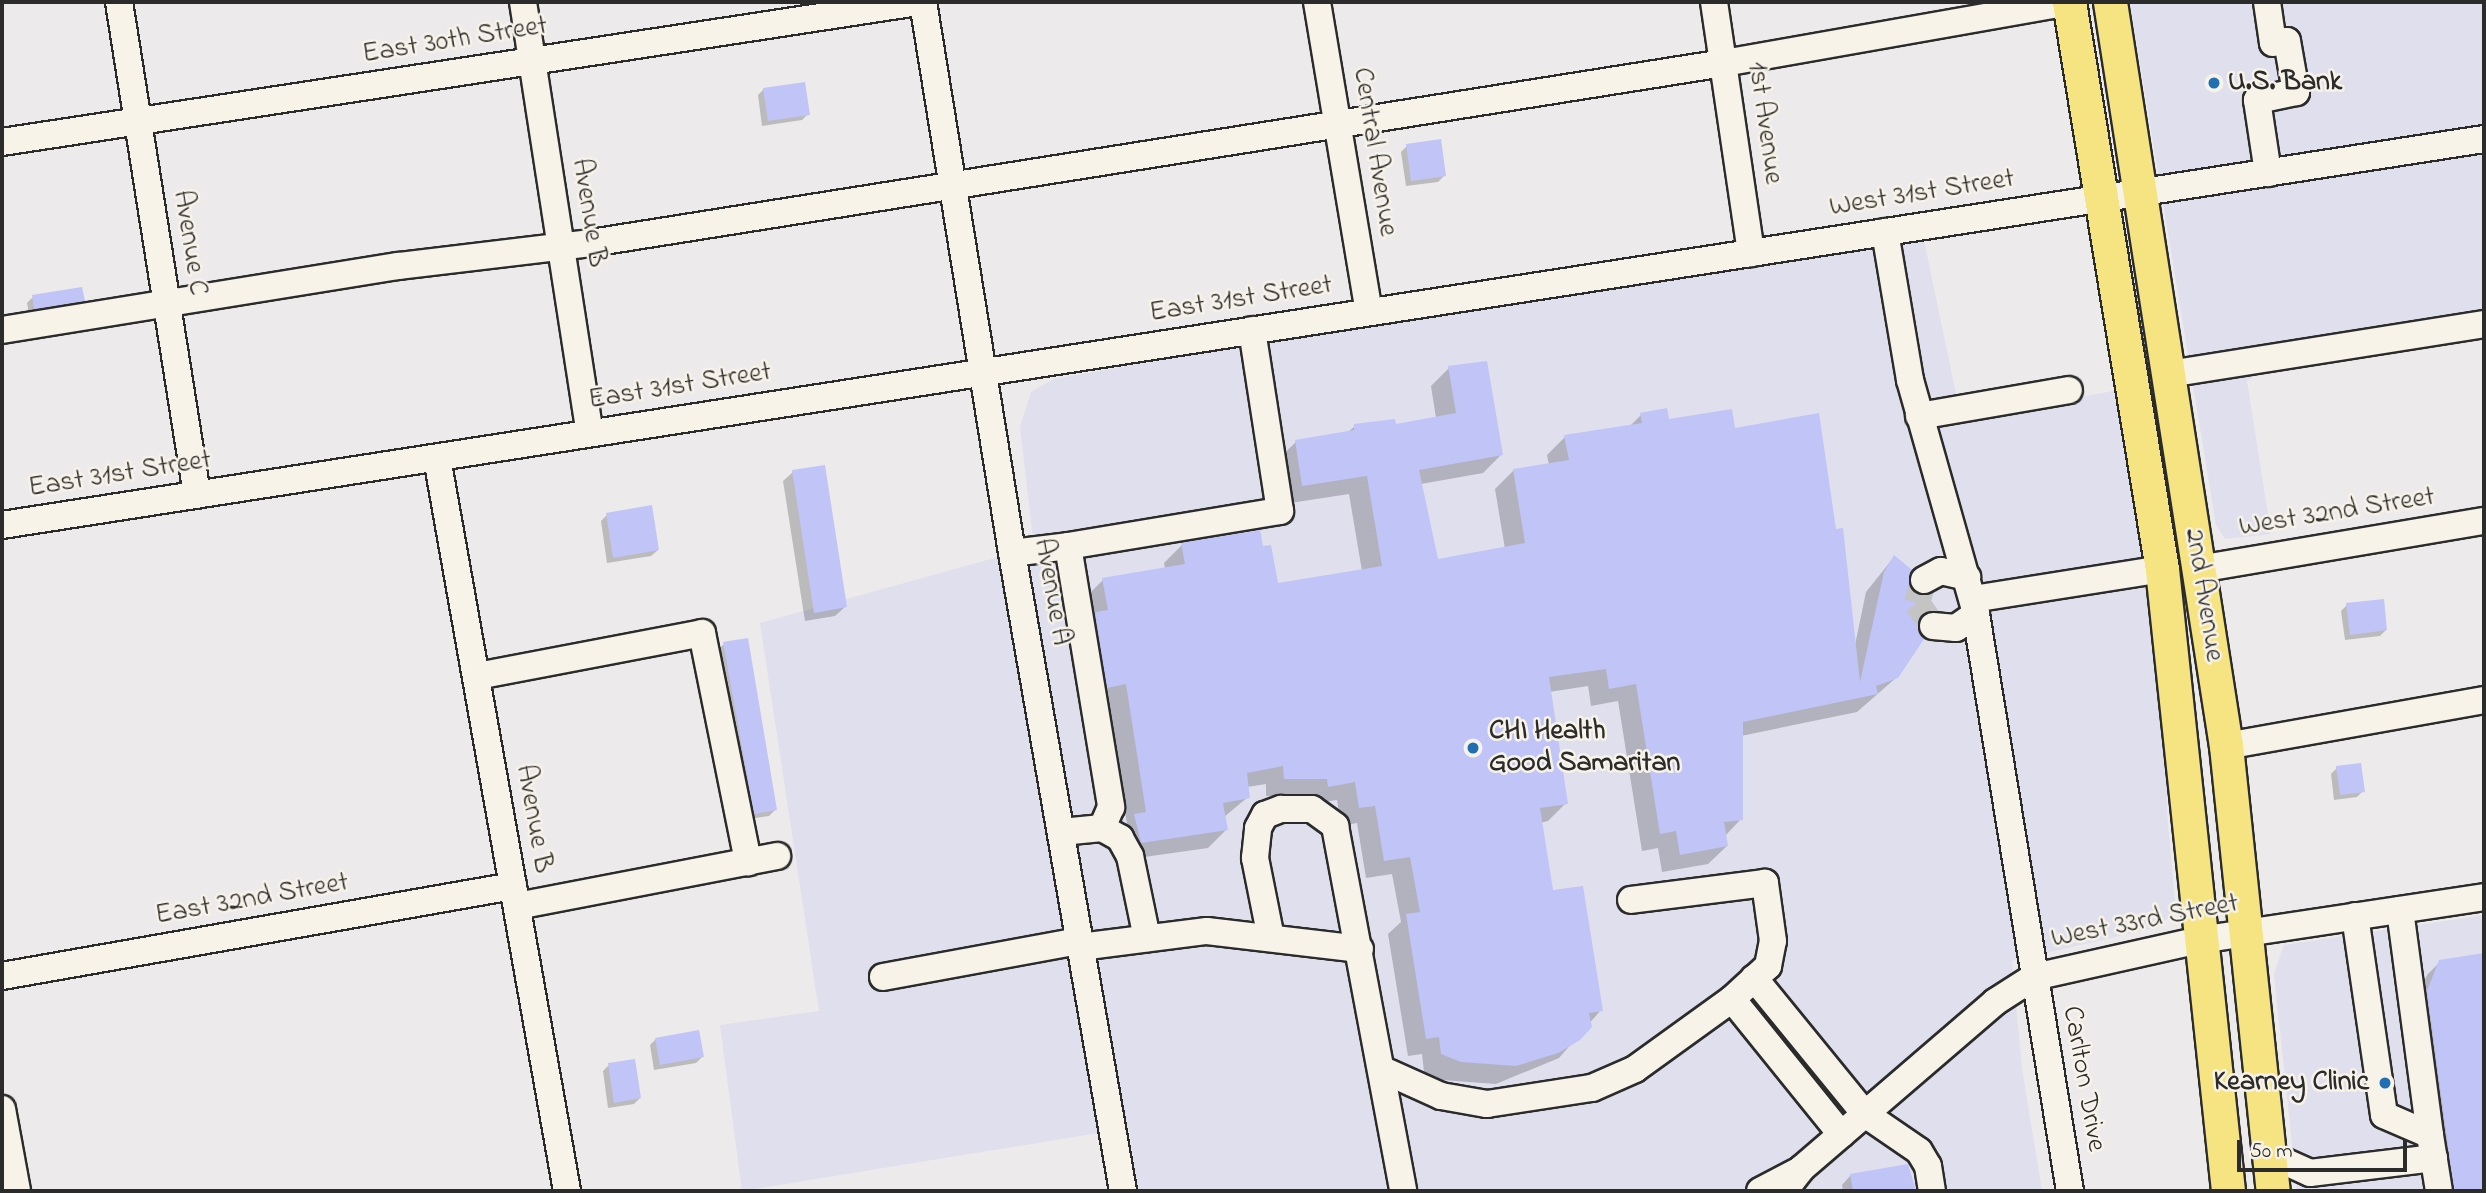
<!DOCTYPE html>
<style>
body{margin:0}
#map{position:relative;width:2486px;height:1193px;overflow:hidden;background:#eceaeb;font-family:"Indie Flower",sans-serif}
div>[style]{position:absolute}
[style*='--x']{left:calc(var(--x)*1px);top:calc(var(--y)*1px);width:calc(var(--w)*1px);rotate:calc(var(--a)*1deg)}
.built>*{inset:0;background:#dfdfee}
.shadow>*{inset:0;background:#0003}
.building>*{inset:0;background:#c1c4f6}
.minor-tunnel>*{height:26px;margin-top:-13px;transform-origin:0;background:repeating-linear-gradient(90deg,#c5c4c5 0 26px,transparent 0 39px)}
.roads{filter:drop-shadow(2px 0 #2b2b2b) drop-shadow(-2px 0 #2b2b2b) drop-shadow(0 2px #2b2b2b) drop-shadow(0 -2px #2b2b2b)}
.minor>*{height:26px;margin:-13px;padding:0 13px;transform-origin:13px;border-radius:13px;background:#f7f3e8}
.major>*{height:33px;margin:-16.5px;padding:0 16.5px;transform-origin:16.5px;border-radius:16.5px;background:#f6e381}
.dots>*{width:19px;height:19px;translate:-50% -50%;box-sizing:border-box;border:4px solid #f7f3e8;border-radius:50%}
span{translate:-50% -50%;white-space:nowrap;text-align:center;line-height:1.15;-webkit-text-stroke:5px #f7f3e8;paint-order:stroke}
.street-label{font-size:28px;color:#2b2b2b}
.poi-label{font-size:28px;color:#2b2b2b;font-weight:700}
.left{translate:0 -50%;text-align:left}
.right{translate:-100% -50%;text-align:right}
.frame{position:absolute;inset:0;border:4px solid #2b2b2b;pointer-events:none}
.scale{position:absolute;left:2237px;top:1140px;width:170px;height:32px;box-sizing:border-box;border:4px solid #2b2b2b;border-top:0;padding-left:9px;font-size:21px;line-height:24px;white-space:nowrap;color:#2b2b2b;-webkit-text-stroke:5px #f7f3e8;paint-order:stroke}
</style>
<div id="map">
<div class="built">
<i style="clip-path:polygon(2130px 2px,2484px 2px,2484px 339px,2255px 375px,2247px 381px,2271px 534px,2225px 539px,2216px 525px)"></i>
<i style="clip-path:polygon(1921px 226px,1961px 418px,2119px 390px,2165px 683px,2167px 813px,2176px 911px,2158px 927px,2012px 961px,2022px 1069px,2042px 1191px,1138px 1191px,1129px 1128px,742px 1191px,720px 1025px,819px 1011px,760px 623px,1034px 547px,1020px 427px,1031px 392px,1054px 379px)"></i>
<i style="clip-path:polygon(2484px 915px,2484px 1191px,2297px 1191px,2274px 974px,2284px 945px)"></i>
</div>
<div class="shadow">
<i style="clip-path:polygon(764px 89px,808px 114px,802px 120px,762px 126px,758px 95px)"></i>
<i style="clip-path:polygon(1407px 146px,1444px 176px,1438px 182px,1406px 186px,1401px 152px)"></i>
<i style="clip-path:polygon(33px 297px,83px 300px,77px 306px,29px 314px,27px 303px)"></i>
<i style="clip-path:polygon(1449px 368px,1501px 455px,1483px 473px,1421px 484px,1437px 561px,1505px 549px,1495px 489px,1513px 471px,1549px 465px,1547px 455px,1565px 437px,1629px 427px,1641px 415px,1733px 430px,1855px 645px,1866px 592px,1894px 557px,1909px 589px,1915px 625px,1897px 677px,1857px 712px,1741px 736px,1741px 819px,1725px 836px,1727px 846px,1708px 864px,1662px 872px,1658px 848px,1642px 851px,1618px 701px,1591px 706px,1588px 686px,1549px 692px,1566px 803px,1548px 821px,1540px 823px,1551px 892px,1601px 1010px,1559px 1058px,1496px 1084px,1442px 1080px,1424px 1072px,1422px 1054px,1408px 1056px,1388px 934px,1401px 922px,1392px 874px,1366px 878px,1357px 823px,1341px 826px,1337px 800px,1310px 804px,1309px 796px,1266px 796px,1266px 784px,1247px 787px,1248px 797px,1224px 817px,1226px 830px,1208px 848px,1123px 860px,1116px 834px,1127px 824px,1108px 702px,1089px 705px,1085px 598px,1103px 580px,1165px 569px,1164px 563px,1182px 545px,1261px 548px,1277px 585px,1362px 571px,1349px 494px,1284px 504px,1277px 460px,1296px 442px,1348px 432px,1355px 426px,1394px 426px,1436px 418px,1431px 386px)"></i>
<i style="clip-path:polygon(793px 472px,845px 607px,835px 616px,805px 621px,783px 481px)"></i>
<i style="clip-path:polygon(607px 515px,658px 550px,651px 556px,607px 563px,601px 521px)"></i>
<i style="clip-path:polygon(2347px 605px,2386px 630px,2380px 636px,2345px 640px,2341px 611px)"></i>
<i style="clip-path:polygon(724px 644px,775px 810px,769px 816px,749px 819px,718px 650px)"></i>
<i style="clip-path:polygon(2337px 768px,2363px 791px,2357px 797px,2334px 800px,2331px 774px)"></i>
<i style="clip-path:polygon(2484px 955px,2484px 1191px,2438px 1191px,2415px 1005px,2427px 975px,2440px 962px)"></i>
<i style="clip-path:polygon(656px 1039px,702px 1057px,696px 1063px,654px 1070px,650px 1045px)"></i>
<i style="clip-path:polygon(609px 1065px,640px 1098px,634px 1104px,608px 1108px,603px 1071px)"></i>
<i style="clip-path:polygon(1907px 1166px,1914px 1191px,1843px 1191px,1842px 1185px,1851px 1175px)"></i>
</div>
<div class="building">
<i style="clip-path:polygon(805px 82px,810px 115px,768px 121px,763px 88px)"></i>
<i style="clip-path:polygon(1441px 139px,1446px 176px,1411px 181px,1406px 144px)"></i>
<i style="clip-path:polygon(82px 287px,85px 301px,34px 309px,32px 295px)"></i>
<i style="clip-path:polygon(1487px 361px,1503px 455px,1419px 470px,1438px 559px,1525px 543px,1513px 469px,1569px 460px,1564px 435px,1642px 423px,1640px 413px,1667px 408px,1669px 419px,1732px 409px,1735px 428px,1819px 413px,1836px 529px,1843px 528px,1860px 682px,1884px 572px,1894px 555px,1912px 570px,1910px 587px,1927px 595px,1923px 609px,1928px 611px,1917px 624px,1924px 639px,1898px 678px,1876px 686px,1878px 694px,1743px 722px,1743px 820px,1724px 822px,1728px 846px,1680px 855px,1676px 831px,1660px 834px,1636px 684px,1609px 689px,1606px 669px,1549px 677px,1568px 804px,1540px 808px,1553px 890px,1583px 886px,1603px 1011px,1589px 1013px,1592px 1027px,1580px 1040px,1558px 1053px,1516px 1066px,1461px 1062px,1441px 1054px,1439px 1037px,1426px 1039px,1406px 914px,1420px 912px,1410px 857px,1384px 861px,1375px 806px,1359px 808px,1355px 782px,1328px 787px,1327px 779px,1284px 779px,1283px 766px,1247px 773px,1250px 798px,1223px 803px,1228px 830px,1141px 843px,1134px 814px,1146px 812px,1126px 684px,1107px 688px,1095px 612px,1108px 610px,1102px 578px,1185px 564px,1181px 543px,1260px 530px,1263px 546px,1271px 545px,1278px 583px,1382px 566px,1367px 476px,1302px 486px,1295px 440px,1354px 430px,1354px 424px,1395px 419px,1396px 424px,1456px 413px,1448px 366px)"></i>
<i style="clip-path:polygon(825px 465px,847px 607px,814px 613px,792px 470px)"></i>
<i style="clip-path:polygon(652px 505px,659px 550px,613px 558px,606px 513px)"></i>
<i style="clip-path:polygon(2384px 599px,2387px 630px,2350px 635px,2346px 603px)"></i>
<i style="clip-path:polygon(748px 638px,777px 810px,754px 814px,723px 642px)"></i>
<i style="clip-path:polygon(2361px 763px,2365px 792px,2340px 795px,2336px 766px)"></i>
<i style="clip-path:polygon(2484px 953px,2484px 1191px,2454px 1191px,2427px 991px,2439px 960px)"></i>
<i style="clip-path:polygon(699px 1030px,704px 1057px,660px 1065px,655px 1038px)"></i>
<i style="clip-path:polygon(635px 1059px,641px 1098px,614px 1103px,608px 1063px)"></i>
<i style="clip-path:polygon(1908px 1164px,1916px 1191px,1853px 1191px,1850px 1174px)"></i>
</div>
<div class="minor-tunnel">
<i style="--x:1924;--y:580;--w:24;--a:107"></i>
<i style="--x:1917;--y:603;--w:28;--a:55"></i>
</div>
<div class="roads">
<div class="minor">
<i style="--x:119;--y:2;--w:499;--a:81"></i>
<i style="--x:523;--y:2;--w:436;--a:81.2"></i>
<i style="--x:923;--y:2;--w:558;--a:80.82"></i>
<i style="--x:1012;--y:553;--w:648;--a:80.13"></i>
<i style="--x:1317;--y:2;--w:314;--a:80.5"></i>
<i style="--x:1714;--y:2;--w:254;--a:81.6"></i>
<i style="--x:2267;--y:2;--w:41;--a:81.7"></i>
<i style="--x:2273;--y:43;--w:14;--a:-8"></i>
<i style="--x:2287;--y:41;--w:52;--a:80"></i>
<i style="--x:2296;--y:92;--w:40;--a:168"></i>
<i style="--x:2257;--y:100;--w:74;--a:81.4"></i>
<i style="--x:2;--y:142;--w:927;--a:-8.69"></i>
<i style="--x:1885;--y:232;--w:150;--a:80.4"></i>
<i style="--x:1910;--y:380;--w:243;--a:74.2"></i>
<i style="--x:1976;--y:614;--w:585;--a:80.75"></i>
<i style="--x:2;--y:330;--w:401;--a:-9.2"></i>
<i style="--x:398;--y:266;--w:194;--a:-6.8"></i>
<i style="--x:591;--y:243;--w:1147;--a:-9.03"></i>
<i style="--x:1724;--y:63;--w:351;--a:-10"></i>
<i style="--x:2169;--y:374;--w:319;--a:-9"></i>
<i style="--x:1919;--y:416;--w:152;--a:-9.8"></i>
<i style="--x:437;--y:458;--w:744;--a:79.94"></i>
<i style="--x:2;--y:525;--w:2512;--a:-8.84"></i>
<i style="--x:1068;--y:546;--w:215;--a:-9.4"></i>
<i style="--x:1280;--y:511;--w:183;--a:-98.8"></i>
<i style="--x:1012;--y:553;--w:56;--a:-7.1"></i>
<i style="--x:1068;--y:546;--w:265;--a:80.6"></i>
<i style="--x:1111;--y:807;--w:23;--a:113"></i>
<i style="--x:1102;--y:828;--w:41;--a:174.4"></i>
<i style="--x:2199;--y:569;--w:289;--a:-9.6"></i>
<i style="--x:1924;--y:580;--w:19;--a:-28"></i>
<i style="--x:1941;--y:571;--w:27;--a:13"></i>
<i style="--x:1973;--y:599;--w:191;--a:-9"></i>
<i style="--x:1933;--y:626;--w:23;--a:5"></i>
<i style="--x:1956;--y:628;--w:24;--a:-35"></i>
<i style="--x:477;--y:676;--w:229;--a:-10.8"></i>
<i style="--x:702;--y:633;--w:234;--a:78.6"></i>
<i style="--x:2226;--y:746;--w:262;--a:-10.1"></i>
<i style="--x:1102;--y:828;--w:21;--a:29"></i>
<i style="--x:1120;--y:838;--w:21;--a:61"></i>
<i style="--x:1130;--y:856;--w:84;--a:78.3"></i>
<i style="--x:517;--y:906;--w:265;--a:-10.9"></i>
<i style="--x:2400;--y:910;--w:227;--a:82.4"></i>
<i style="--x:2355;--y:916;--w:201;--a:81.7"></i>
<i style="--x:2384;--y:1115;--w:50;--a:23.5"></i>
<i style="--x:2430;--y:1135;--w:57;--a:80.9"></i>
<i style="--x:1271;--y:938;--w:82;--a:-101.3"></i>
<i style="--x:1255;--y:858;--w:30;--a:-84"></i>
<i style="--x:1258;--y:828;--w:15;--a:-62"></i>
<i style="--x:1265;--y:815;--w:17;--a:-21"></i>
<i style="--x:1281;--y:809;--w:31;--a:0"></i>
<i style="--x:1312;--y:809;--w:29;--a:36"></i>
<i style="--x:1335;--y:826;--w:371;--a:79.4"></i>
<i style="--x:1080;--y:947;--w:128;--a:-7.2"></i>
<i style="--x:1207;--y:931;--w:154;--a:6.7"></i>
<i style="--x:2;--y:976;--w:519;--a:-9.99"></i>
<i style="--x:883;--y:977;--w:199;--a:-10.4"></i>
<i style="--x:1754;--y:978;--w:176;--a:50.8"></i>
<i style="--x:1865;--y:1114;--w:65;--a:34.4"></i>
<i style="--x:1919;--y:1151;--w:17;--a:59"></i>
<i style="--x:1928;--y:1166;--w:25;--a:81"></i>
<i style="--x:1732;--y:999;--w:174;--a:51.1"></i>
<i style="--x:1381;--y:1069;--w:66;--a:24.2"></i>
<i style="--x:1441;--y:1096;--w:47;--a:9.9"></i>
<i style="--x:1487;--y:1104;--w:106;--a:-8.7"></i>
<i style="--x:1592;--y:1088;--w:47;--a:-23.8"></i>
<i style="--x:1635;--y:1069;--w:120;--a:-35.8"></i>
<i style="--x:1732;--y:999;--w:49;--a:-42.5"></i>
<i style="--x:1768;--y:966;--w:25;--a:-79"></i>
<i style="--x:1773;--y:941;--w:59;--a:-97.9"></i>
<i style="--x:1765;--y:883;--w:135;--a:172.8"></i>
<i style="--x:2;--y:1109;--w:83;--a:79.6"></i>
<i style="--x:2268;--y:1154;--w:46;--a:24.3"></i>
<i style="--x:2310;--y:1173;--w:125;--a:-6.9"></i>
<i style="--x:1760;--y:1191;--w:41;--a:-27.8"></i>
<i style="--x:1784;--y:1191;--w:28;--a:-52"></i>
<i style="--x:1801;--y:1169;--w:256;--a:-40.7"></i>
<i style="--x:1995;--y:1002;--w:46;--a:-32.7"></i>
<i style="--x:2034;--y:977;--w:170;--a:-12.6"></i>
<i style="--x:2200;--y:940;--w:287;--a:-8.6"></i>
</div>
<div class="major">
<i style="--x:2069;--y:2;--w:575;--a:80.69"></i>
<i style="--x:2162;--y:569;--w:625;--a:83.94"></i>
<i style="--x:2110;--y:2;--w:753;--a:81.14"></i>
<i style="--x:2226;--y:746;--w:447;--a:84"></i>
</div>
</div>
<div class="dots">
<i style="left:2214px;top:83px;background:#1f6fb2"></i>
<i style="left:1473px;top:748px;background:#1f6fb2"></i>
<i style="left:2385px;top:1083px;background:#1f6fb2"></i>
</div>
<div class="street-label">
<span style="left:455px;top:41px;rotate:-9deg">East 30th Street</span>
<span style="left:1764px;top:123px;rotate:82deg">1st Avenue</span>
<span style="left:1374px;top:152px;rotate:81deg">Central Avenue</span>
<span style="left:1922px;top:194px;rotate:-9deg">West 31st Street</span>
<span style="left:588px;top:213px;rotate:81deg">Avenue B</span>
<span style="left:189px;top:243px;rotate:81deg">Avenue C</span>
<span style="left:1241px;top:300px;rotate:-9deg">East 31st Street</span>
<span style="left:680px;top:387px;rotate:-9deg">East 31st Street</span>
<span style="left:120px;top:475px;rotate:-9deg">East 31st Street</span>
<span style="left:2337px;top:513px;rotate:-9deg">West 32nd Street</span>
<span style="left:1051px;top:592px;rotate:80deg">Avenue A</span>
<span style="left:2203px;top:595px;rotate:81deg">2nd Avenue</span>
<span style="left:533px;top:819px;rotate:80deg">Avenue B</span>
<span style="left:252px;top:900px;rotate:-10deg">East 32nd Street</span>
<span style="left:2145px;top:922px;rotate:-11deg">West 33rd Street</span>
<span style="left:2083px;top:1079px;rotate:80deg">Carlton Drive</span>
</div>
<div class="poi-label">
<span class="left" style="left:2228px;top:83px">U.S. Bank</span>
<span class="left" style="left:1489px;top:748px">CHI Health<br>Good Samaritan</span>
<span class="right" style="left:2369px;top:1083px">Kearney Clinic</span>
</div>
<div class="frame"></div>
<div class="scale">50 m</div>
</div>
